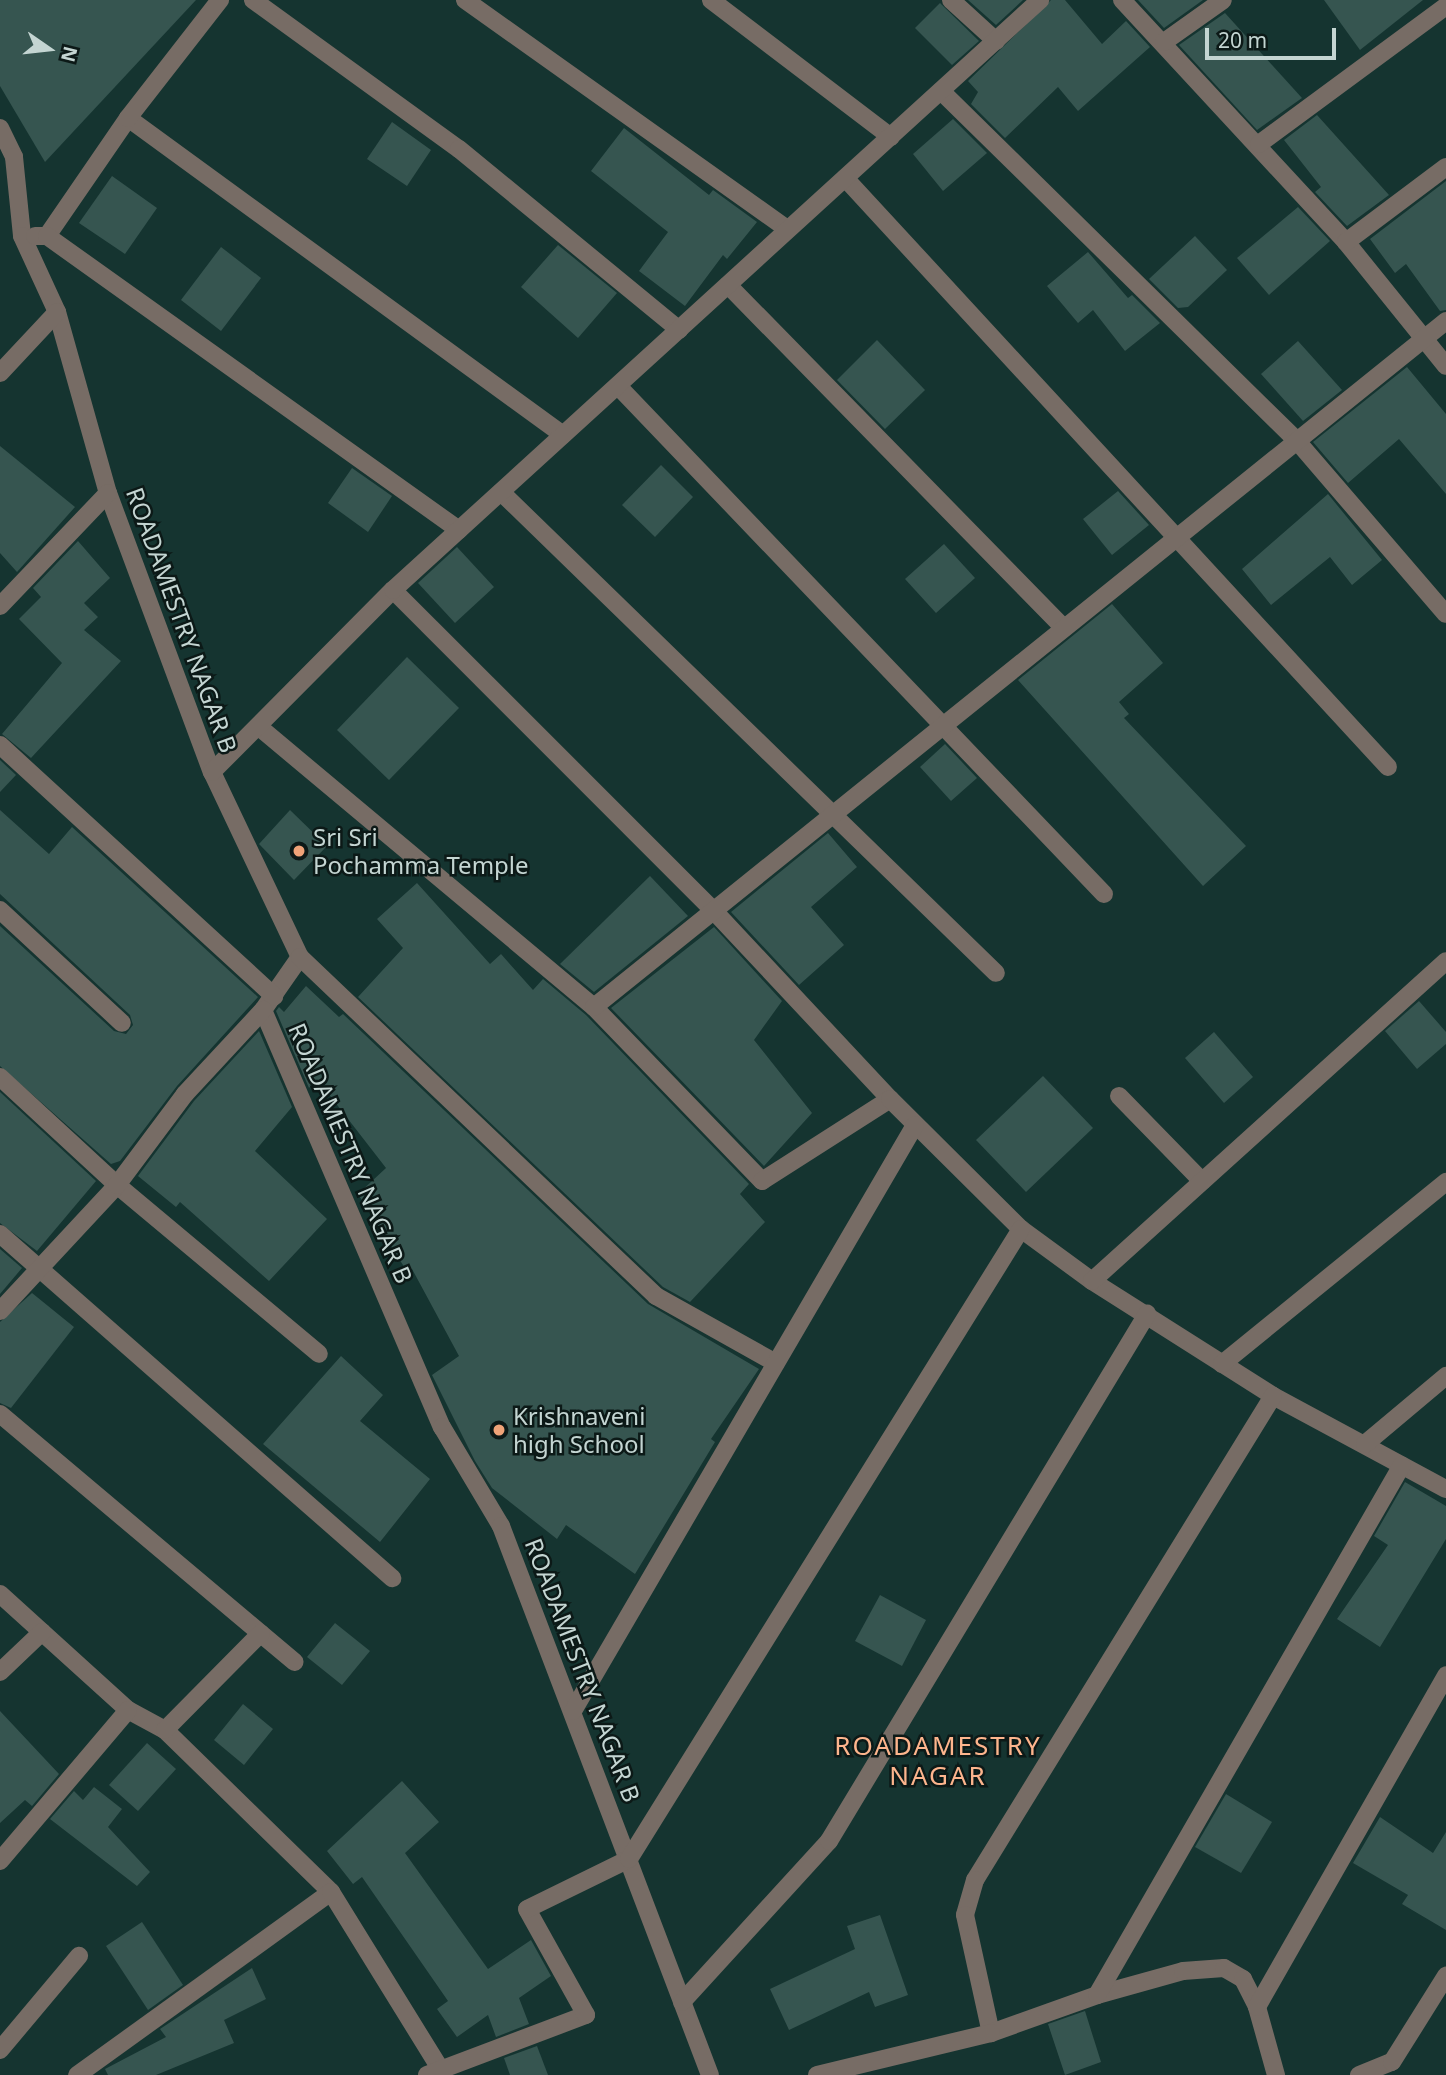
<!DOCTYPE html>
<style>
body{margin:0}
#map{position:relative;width:1446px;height:2075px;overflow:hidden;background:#153430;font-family:"Noto Sans",sans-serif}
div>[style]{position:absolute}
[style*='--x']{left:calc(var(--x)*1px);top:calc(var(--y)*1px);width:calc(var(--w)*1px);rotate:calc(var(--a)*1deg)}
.building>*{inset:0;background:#365550}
.minor>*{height:18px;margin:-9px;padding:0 9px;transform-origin:9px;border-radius:9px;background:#776c65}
.dots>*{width:19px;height:19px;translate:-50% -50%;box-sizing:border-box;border:4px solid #0c1917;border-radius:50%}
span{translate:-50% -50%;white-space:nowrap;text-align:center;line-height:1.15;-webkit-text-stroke:5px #0c1917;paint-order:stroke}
.street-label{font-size:24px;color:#c4d5d2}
.poi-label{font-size:24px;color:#c4d5d2}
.left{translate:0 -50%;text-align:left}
.neighbourhood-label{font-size:26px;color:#fdb58d;letter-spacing:2px}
.north{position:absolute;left:14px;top:14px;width:70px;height:70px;-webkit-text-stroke:5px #0c1917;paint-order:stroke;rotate:104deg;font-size:19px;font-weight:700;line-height:28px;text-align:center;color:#c4d5d2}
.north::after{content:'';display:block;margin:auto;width:24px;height:32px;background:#c4d5d2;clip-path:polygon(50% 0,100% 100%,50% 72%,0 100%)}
.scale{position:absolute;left:1205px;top:28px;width:131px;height:32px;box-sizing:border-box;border:4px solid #c4d5d2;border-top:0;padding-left:9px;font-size:21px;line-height:24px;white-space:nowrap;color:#c4d5d2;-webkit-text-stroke:5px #0c1917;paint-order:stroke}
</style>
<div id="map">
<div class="building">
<i style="clip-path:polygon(0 0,196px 0,45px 162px,0 86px)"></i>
<i style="clip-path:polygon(968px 0,1023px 0,996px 25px)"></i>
<i style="clip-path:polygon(1051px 0,1065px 0,1102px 44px,1126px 21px,1150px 47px,1078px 111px,1058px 87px,1005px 138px,971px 104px,978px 92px,968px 81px)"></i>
<i style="clip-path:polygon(1138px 0,1203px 0,1164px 28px)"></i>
<i style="clip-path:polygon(1324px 0,1423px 0,1360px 50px)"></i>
<i style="clip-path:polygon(940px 3px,979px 41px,952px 65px,915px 28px)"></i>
<i style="clip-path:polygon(1225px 13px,1302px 98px,1257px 130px,1179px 45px)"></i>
<i style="clip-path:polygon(1317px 115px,1389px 195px,1347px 226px,1315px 192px,1321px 187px,1284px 140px)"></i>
<i style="clip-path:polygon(953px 119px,987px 153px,943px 191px,913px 154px)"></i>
<i style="clip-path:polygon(392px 122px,431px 150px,407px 186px,367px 159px)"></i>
<i style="clip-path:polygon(624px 128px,709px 195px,713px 190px,757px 222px,727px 259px,723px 255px,685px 306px,639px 271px,668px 232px,591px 171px)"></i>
<i style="clip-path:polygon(112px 176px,157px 208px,125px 254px,79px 223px)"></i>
<i style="clip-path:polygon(1446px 181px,1446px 310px,1440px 311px,1406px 264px,1395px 273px,1370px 239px)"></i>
<i style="clip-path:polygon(1298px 207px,1330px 241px,1269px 295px,1237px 258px)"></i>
<i style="clip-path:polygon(1195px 236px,1227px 270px,1188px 307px,1178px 308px,1149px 279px)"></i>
<i style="clip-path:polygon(558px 245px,617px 293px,578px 338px,521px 287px)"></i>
<i style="clip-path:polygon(221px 247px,261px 278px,221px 331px,181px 300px)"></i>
<i style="clip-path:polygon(1088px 252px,1128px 298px,1132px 295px,1160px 323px,1125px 351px,1093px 310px,1078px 323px,1047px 286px)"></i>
<i style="clip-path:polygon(877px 340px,925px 390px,885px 429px,837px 380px)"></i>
<i style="clip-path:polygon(1298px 341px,1342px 390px,1303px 421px,1261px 374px)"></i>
<i style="clip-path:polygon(1407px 367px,1446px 414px,1446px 494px,1399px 439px,1348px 483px,1313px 442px)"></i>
<i style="clip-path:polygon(0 446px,75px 507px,17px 572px,0 553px)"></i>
<i style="clip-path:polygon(661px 465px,693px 497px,655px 537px,622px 505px)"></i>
<i style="clip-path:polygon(352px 468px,392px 496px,368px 532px,328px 503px)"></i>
<i style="clip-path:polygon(1118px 491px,1149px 525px,1112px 555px,1083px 519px)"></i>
<i style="clip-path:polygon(1328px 494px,1382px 560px,1352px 585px,1330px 557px,1271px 605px,1242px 569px)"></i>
<i style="clip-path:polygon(78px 541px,110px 578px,84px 603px,98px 617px,84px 630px,121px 661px,31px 758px,2px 734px,62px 663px,19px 619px,41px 597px,33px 588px)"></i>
<i style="clip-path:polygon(944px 544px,975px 578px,936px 613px,905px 579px)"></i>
<i style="clip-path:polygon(457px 547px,494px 587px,455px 623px,418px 583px)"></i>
<i style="clip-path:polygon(1112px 604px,1163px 663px,1119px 702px,1129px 714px,1124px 718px,1246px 846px,1203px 886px,1018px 680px)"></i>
<i style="clip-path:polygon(407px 657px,459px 708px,389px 780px,337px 730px)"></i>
<i style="clip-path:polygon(945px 744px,977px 778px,951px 801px,920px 767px)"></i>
<i style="clip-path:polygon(0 760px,16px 775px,0 792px)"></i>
<i style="clip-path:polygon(0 810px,49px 854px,72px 827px,258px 997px,177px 1086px,120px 1161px,111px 1164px,0 1066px,0 926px,114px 1031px,126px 1034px,133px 1025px,130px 1015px,0 894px)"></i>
<i style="clip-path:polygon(290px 810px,327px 846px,294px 880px,259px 844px)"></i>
<i style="clip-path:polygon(828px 833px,857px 867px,811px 907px,844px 945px,799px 985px,731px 912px)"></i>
<i style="clip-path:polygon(650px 876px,688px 916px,594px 992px,560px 964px)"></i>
<i style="clip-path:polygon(417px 883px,490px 964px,501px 954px,533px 990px,543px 979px,586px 1015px,749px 1184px,740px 1194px,765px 1222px,690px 1302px,663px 1287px,358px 997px,403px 948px,377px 919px)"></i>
<i style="clip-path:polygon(714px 927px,782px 1001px,754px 1040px,812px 1113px,764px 1166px,611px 1008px)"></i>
<i style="clip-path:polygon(306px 986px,339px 1017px,343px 1014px,648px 1304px,759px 1369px,711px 1439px,715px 1442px,635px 1574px,566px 1525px,557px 1539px,492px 1488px,475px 1461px,432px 1375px,459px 1356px,412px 1269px,408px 1273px,358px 1194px,386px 1168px,317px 1079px,309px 1088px,276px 1011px,279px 1007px,284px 1012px)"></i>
<i style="clip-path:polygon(1419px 1001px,1446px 1032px,1446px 1044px,1417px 1069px,1385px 1031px)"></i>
<i style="clip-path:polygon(259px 1031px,292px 1107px,255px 1151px,327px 1219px,269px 1281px,180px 1202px,176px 1207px,138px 1176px,194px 1101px)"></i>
<i style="clip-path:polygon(1214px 1032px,1253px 1077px,1224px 1103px,1185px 1058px)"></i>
<i style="clip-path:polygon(1043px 1076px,1093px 1128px,1026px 1192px,976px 1140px)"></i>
<i style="clip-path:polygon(0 1092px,96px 1181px,37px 1251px,0 1223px)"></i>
<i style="clip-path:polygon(0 1249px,22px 1268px,0 1294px)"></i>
<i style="clip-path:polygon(32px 1293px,74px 1327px,11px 1408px,0 1403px,0 1322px)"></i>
<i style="clip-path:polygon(341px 1356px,383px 1395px,360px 1421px,430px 1479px,380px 1542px,263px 1444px)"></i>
<i style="clip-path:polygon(1405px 1482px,1446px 1506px,1446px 1539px,1380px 1647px,1337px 1619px,1388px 1545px,1374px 1536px)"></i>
<i style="clip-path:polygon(880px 1595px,926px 1620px,902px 1666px,855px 1641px)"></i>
<i style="clip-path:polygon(335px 1623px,370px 1651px,342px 1685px,307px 1657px)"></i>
<i style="clip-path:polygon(243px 1704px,273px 1729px,244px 1765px,214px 1740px)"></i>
<i style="clip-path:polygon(0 1711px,59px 1774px,32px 1806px,25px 1800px,0 1823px)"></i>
<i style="clip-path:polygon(147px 1743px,176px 1769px,138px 1811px,109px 1785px)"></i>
<i style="clip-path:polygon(402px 1781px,439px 1822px,405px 1853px,488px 1969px,531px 1940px,551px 1976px,519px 1998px,529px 2024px,496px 2037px,488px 2015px,457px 2037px,437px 2009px,448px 2001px,362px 1877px,353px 1884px,327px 1851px)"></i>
<i style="clip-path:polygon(94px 1787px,122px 1809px,108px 1827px,150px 1872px,137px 1886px,50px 1819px,74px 1791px,83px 1800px)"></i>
<i style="clip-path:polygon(1226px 1794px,1272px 1822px,1241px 1873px,1195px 1847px)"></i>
<i style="clip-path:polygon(1380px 1817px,1433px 1853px,1446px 1832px,1446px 1930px,1402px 1904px,1408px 1895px,1353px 1863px)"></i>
<i style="clip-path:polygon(880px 1915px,908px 1995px,875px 2007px,869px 1992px,789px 2030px,770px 1989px,855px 1949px,847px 1926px)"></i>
<i style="clip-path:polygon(142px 1922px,183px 1985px,148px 2010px,106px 1946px)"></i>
<i style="clip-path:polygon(252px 1968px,266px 1999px,224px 2020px,234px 2043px,156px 2075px,108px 2075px,105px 2069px,166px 2037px,160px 2029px)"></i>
<i style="clip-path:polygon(1085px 2011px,1101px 2062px,1065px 2075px,1048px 2024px)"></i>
<i style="clip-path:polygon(537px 2046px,548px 2075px,510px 2075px,504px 2058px)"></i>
</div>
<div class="minor">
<i style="--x:253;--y:0;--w:254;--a:35.9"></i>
<i style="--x:459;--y:149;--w:285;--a:39.4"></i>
<i style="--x:465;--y:0;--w:394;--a:35.4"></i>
<i style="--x:711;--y:0;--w:226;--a:37.3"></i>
<i style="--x:951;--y:0;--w:61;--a:42.3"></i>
<i style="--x:1122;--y:0;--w:330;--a:47.2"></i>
<i style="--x:1346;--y:242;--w:159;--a:51.1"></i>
<i style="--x:1164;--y:42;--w:72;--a:-35.4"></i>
<i style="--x:941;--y:91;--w:499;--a:44.5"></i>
<i style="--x:1297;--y:441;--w:228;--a:49.3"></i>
<i style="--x:128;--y:118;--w:538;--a:36.08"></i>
<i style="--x:0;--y:128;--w:32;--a:64"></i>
<i style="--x:14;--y:157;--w:79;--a:84.2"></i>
<i style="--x:22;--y:236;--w:84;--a:65.3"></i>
<i style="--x:57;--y:312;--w:188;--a:74.3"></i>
<i style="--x:108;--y:493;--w:298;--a:69.6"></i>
<i style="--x:212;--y:772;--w:205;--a:64.6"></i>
<i style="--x:300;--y:957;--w:65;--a:124.9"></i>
<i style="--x:263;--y:1010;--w:454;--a:66.8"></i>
<i style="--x:442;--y:1427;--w:115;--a:59.2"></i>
<i style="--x:501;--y:1526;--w:587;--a:69.16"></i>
<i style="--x:1259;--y:144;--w:232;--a:-36.4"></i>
<i style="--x:845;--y:178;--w:801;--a:47.33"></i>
<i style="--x:35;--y:236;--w:12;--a:0"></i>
<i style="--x:47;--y:236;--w:143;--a:-55.5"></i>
<i style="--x:128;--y:118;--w:150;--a:-52.1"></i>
<i style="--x:47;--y:236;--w:506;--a:35.51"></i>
<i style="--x:1346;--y:242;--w:125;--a:-36.9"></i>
<i style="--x:728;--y:285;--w:480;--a:45.6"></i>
<i style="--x:0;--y:373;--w:83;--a:-46.9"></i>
<i style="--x:618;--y:386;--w:703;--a:46.27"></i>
<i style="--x:501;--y:492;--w:690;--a:44.18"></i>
<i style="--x:393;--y:590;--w:454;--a:45"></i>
<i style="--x:714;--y:911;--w:258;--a:46.9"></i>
<i style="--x:0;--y:606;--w:156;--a:-46.3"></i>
<i style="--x:259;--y:727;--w:437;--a:39.9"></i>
<i style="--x:594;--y:1007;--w:242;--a:46"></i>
<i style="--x:762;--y:1181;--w:152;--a:-32.6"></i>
<i style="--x:890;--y:1099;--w:185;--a:44.8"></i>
<i style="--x:1021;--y:1229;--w:88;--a:36.2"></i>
<i style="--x:1092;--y:1281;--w:214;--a:32.4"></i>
<i style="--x:1273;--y:1396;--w:196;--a:28.3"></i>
<i style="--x:0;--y:745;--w:372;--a:42.5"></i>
<i style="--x:212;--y:772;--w:257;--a:-45.2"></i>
<i style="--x:393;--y:590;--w:876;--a:-42.36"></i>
<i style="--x:0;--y:910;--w:166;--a:42.8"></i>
<i style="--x:300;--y:957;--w:492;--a:43.6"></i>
<i style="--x:656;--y:1296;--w:137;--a:29.2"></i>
<i style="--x:594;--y:1007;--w:1094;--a:-38.84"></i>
<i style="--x:0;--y:1077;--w:159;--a:42.7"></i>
<i style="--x:117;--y:1185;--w:263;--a:39.9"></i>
<i style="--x:1119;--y:1096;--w:119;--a:45.7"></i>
<i style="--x:0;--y:1234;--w:522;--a:41.27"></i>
<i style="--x:1092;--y:1281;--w:477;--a:-42.1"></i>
<i style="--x:0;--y:1311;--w:172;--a:-47.1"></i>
<i style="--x:117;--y:1185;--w:114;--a:-53.2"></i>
<i style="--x:185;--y:1094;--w:115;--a:-47.1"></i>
<i style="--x:1222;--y:1364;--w:289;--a:-39.1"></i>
<i style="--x:1273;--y:1396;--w:568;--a:121.62"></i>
<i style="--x:975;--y:1880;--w:36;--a:106"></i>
<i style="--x:965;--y:1915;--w:121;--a:77.6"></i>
<i style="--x:991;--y:2033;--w:113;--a:-19.7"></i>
<i style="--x:1097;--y:1995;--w:89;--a:-15.6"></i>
<i style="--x:1183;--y:1971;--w:41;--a:-4.2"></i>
<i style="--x:1224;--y:1968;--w:22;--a:30"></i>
<i style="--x:1243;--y:1979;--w:31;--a:63"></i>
<i style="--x:1257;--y:2007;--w:71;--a:74.4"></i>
<i style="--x:0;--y:1414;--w:385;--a:40.1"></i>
<i style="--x:1365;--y:1444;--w:106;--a:-40"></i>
<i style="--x:0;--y:1594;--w:173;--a:42.2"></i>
<i style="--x:128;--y:1710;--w:42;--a:28.4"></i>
<i style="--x:165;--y:1730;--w:232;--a:44.3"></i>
<i style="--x:331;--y:1892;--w:313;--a:144.2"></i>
<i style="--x:0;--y:1672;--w:58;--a:-43.6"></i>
<i style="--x:573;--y:1711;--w:678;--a:-59.73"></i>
<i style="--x:165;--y:1730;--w:136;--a:-45.3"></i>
<i style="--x:0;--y:1861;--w:198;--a:-49.7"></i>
<i style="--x:331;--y:1892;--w:209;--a:58.3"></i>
<i style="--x:1097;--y:1995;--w:611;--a:-60.08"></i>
<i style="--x:682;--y:2002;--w:218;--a:-47.6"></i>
<i style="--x:829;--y:1841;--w:616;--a:-58.89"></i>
<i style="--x:1257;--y:2007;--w:382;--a:-60.3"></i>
<i style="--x:0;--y:2050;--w:123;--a:-50"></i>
<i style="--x:427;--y:2075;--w:170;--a:-20.7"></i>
<i style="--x:586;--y:2015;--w:121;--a:-119.1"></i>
<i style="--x:527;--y:1909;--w:114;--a:-26.1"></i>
<i style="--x:629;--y:1859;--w:742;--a:-58.11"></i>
<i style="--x:817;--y:2075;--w:179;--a:-13.6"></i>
<i style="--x:1359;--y:2075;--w:35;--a:-22"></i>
<i style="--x:1392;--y:2062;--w:102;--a:-57.9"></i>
</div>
<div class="dots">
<i style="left:299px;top:851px;background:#efa378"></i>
<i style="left:499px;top:1430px;background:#efa378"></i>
</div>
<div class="street-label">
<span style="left:182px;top:620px;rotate:70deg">ROADAMESTRY NAGAR B</span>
<span style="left:351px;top:1153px;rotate:67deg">ROADAMESTRY NAGAR B</span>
<span style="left:583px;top:1670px;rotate:69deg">ROADAMESTRY NAGAR B</span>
</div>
<div class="poi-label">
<span class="left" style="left:313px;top:851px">Sri Sri<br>Pochamma Temple</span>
<span class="left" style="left:513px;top:1430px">Krishnaveni<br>high School</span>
</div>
<div class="neighbourhood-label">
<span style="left:938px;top:1761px">ROADAMESTRY<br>NAGAR</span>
</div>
<div class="north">N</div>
<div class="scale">20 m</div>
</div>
